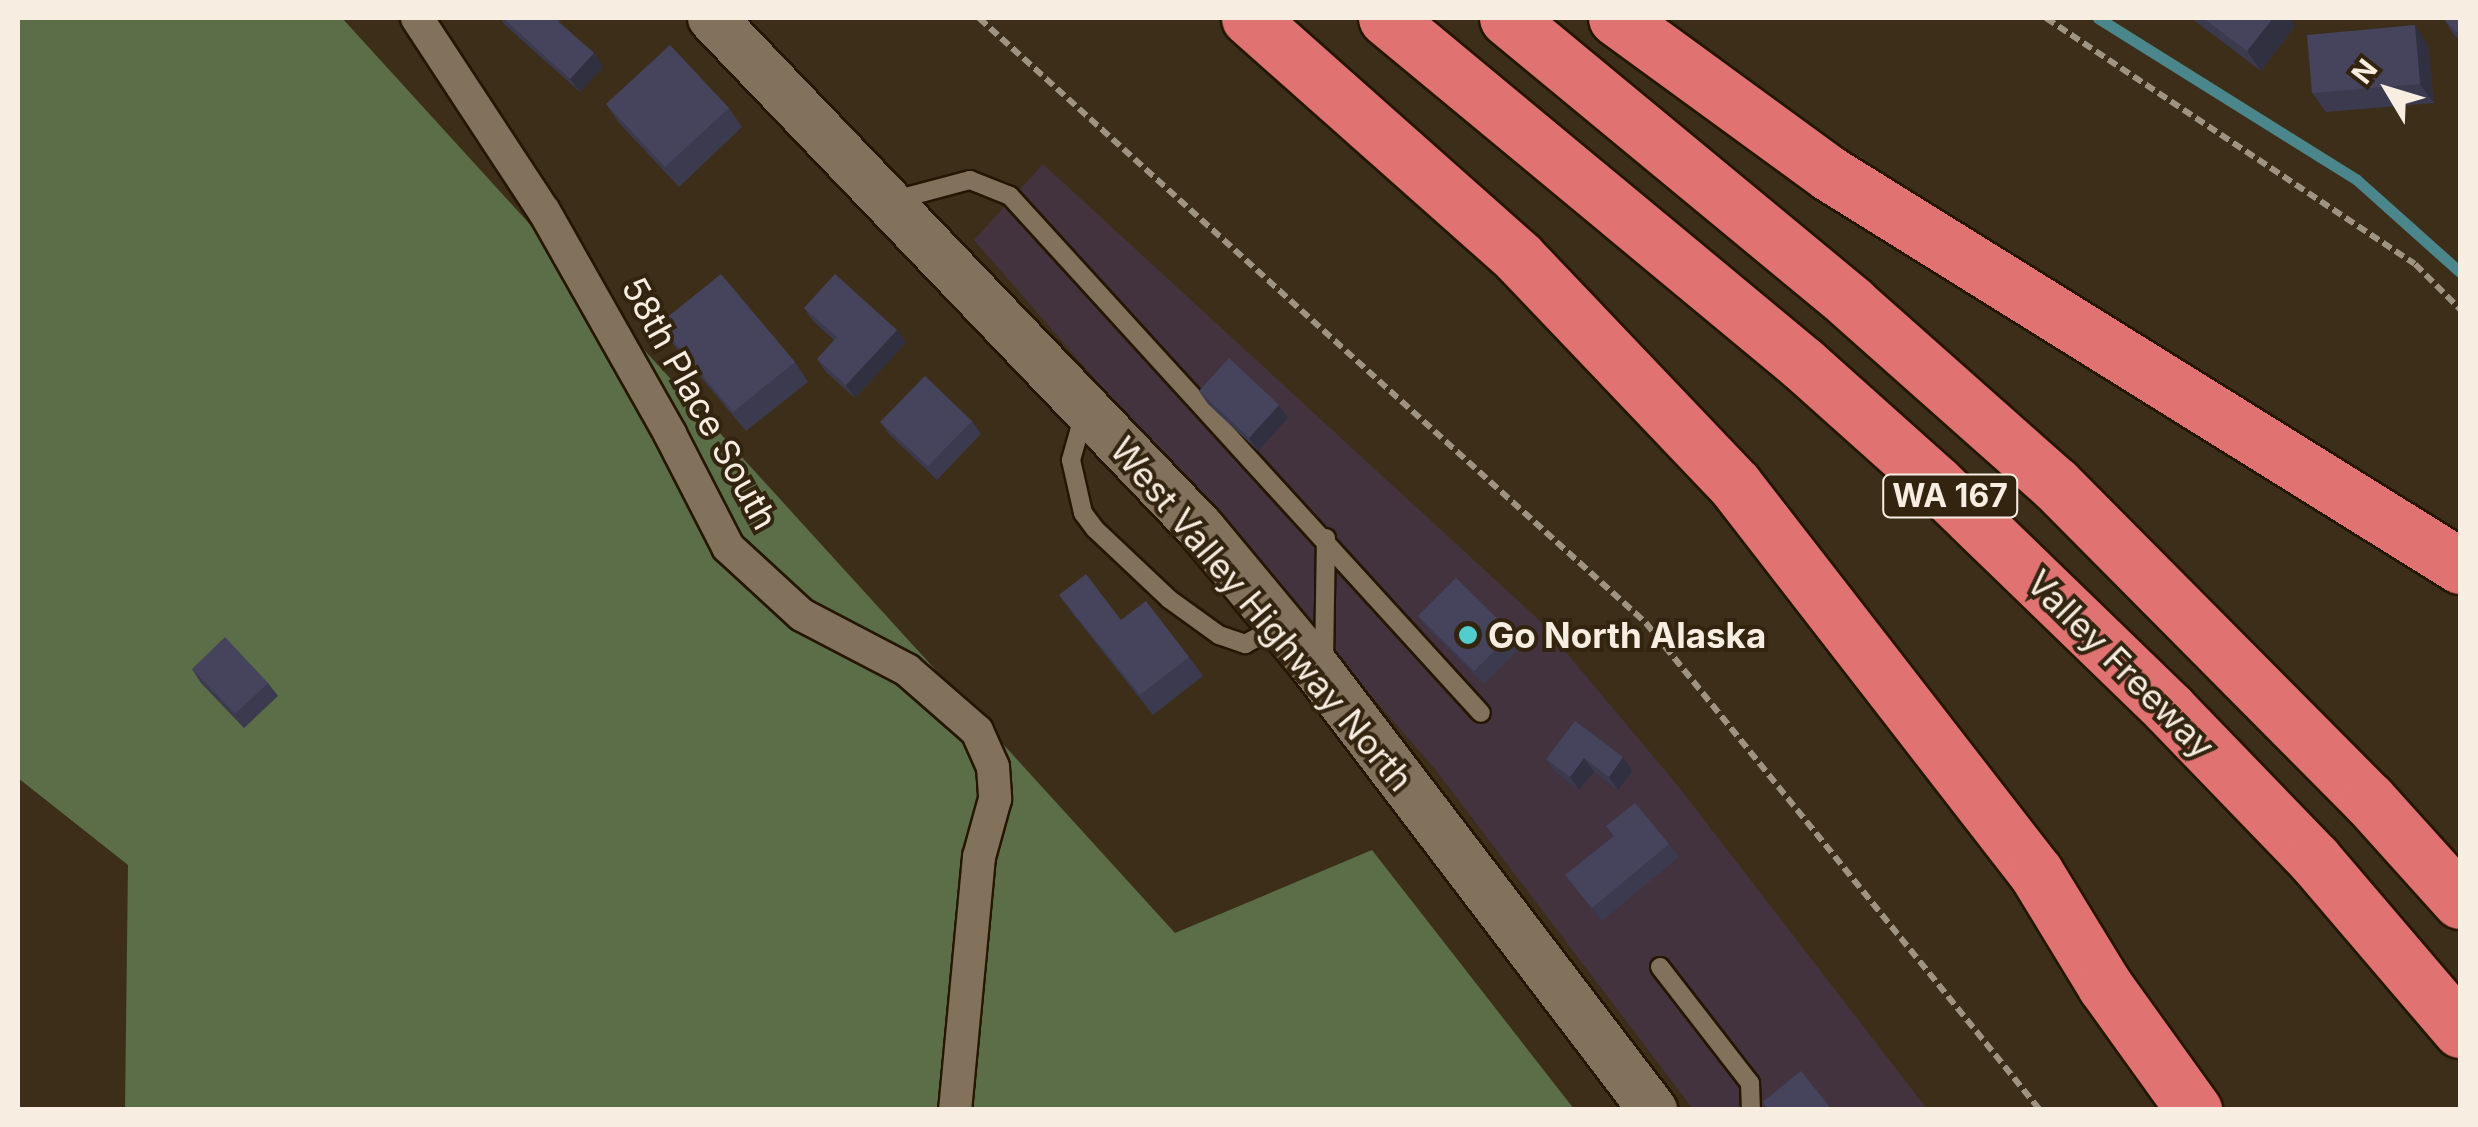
<!DOCTYPE html>
<style>
body{margin:0}
#map{position:relative;width:2478px;height:1127px;overflow:hidden;background:#3d2e19;font-family:Inter,sans-serif}
div>[style]{position:absolute}
[style*='--x']{left:calc(var(--x)*1px);top:calc(var(--y)*1px);width:calc(var(--w)*1px);rotate:calc(var(--a)*1deg)}
.commercial>*{inset:0;background:#43333f}
.forest>*{inset:0;background:#5b6e48}
.stream>*{height:11px;margin:-5.5px;padding:0 5.5px;transform-origin:5.5px;border-radius:5.5px;background:#4c868d}
.path>*{height:6px;margin-top:-3px;transform-origin:0;background:repeating-linear-gradient(90deg,#9f9382 0 10px,transparent 0 15px)}
.roads{filter:drop-shadow(2px 0 #241602) drop-shadow(-2px 0 #241602) drop-shadow(0 2px #241602) drop-shadow(0 -2px #241602)}
.service>*{height:18px;margin:-9px;padding:0 9px;transform-origin:9px;border-radius:9px;background:#83725b}
.minor>*{height:32px;margin:-16px;padding:0 16px;transform-origin:16px;border-radius:16px;background:#83725b}
.secondary>*{height:48px;margin:-24px;padding:0 24px;transform-origin:24px;border-radius:24px;background:#83725b}
.motorway>*{height:55px;margin:-27.5px;padding:0 27.5px;transform-origin:27.5px;border-radius:27.5px;background:#e07372}
.wall>*{inset:0;background:#3c3a4f}
.shaded-wall>*{inset:0;background:#313040}
.building>*{inset:0;background:#46445c}
.dots>*{width:28px;height:28px;translate:-50% -50%;box-sizing:border-box;border:5px solid #33240f;border-radius:50%}
span{translate:-50% -50%;white-space:nowrap;text-align:center;line-height:1.15;-webkit-text-stroke:8px #33240f;paint-order:stroke}
.shield-label span{padding:2px 8px;background:#33240f;border:2px solid;border-radius:8px;-webkit-text-stroke-width:0}
.shield-label{font-size:32px;color:#f7ede0;font-weight:700}
.street-label{font-size:35px;color:#f7ede0}
.poi-label{font-size:35px;color:#f7ede0;font-weight:700}
.left{translate:0 -50%;text-align:left}
.frame{position:absolute;inset:0;border:20px solid #f7ede0;pointer-events:none}
.north{position:absolute;left:2338px;top:40px;width:100px;height:100px;-webkit-text-stroke:8px #33240f;paint-order:stroke;rotate:308deg;font-size:28px;font-weight:700;line-height:40px;text-align:center;color:#f7ede0}
.north::after{content:'';display:block;margin:auto;width:35px;height:45px;background:#f7ede0;clip-path:polygon(50% 0,100% 100%,50% 72%,0 100%)}
</style>
<div id="map">
<div class="commercial">
<i style="clip-path:polygon(1043px 164px,1539px 620px,1678px 786px,1927px 1109px,1693px 1109px,1435px 769px,974px 240px)"></i>
</div>
<div class="forest">
<i style="clip-path:polygon(18px 18px,342px 18px,1175px 933px,1372px 850px,1574px 1109px,125px 1109px,128px 865px,18px 778px)"></i>
</div>
<div class="stream">
<i style="--x:2098;--y:18;--w:305;--a:32"></i>
<i style="--x:2357;--y:180;--w:138;--a:41.8"></i>
</div>
<div class="path">
<i style="--x:979;--y:18;--w:901;--a:42.21"></i>
<i style="--x:1646;--y:623;--w:626;--a:51.03"></i>
<i style="--x:2046;--y:18;--w:443;--a:33.7"></i>
<i style="--x:2415;--y:264;--w:64;--a:45"></i>
</div>
<div class="roads">
<div class="service">
<i style="--x:891;--y:201;--w:82;--a:-14.9"></i>
<i style="--x:970;--y:180;--w:43;--a:21.8"></i>
<i style="--x:1010;--y:196;--w:699;--a:47.67"></i>
<i style="--x:1084;--y:414;--w:48;--a:105.8"></i>
<i style="--x:1071;--y:460;--w:54;--a:77.2"></i>
<i style="--x:1083;--y:513;--w:20;--a:53"></i>
<i style="--x:1095;--y:529;--w:102;--a:43.4"></i>
<i style="--x:1169;--y:599;--w:62;--a:35.8"></i>
<i style="--x:1219;--y:635;--w:28;--a:19"></i>
<i style="--x:1245;--y:644;--w:41;--a:-27.8"></i>
<i style="--x:1324;--y:663;--w:125;--a:-89.1"></i>
<i style="--x:1660;--y:967;--w:147;--a:52.2"></i>
<i style="--x:1750;--y:1083;--w:27;--a:88"></i>
</div>
<div class="minor">
<i style="--x:417;--y:18;--w:231;--a:56.7"></i>
<i style="--x:544;--y:211;--w:256;--a:60.5"></i>
<i style="--x:670;--y:434;--w:127;--a:62.8"></i>
<i style="--x:728;--y:547;--w:100;--a:42.6"></i>
<i style="--x:802;--y:615;--w:119;--a:27.6"></i>
<i style="--x:907;--y:670;--w:93;--a:41.1"></i>
<i style="--x:977;--y:731;--w:39;--a:66"></i>
<i style="--x:993;--y:767;--w:32;--a:86"></i>
<i style="--x:995;--y:799;--w:60;--a:105.4"></i>
<i style="--x:979;--y:857;--w:254;--a:95.4"></i>
</div>
<div class="secondary">
<i style="--x:712;--y:18;--w:709;--a:46.26"></i>
<i style="--x:1202;--y:530;--w:169;--a:50.3"></i>
<i style="--x:1310;--y:660;--w:566;--a:52.68"></i>
</div>
<div class="motorway">
<i style="--x:1249;--y:18;--w:360;--a:41.6"></i>
<i style="--x:1518;--y:257;--w:315;--a:46.4"></i>
<i style="--x:1735;--y:485;--w:491;--a:52.2"></i>
<i style="--x:2036;--y:873;--w:132;--a:58.6"></i>
<i style="--x:2105;--y:986;--w:153;--a:54.3"></i>
<i style="--x:1386;--y:18;--w:542;--a:39.68"></i>
<i style="--x:1803;--y:364;--w:178;--a:41.8"></i>
<i style="--x:1936;--y:483;--w:326;--a:44.1"></i>
<i style="--x:2170;--y:710;--w:207;--a:46"></i>
<i style="--x:2314;--y:859;--w:225;--a:49.5"></i>
<i style="--x:1507;--y:18;--w:447;--a:39.6"></i>
<i style="--x:1851;--y:303;--w:273;--a:41.6"></i>
<i style="--x:2055;--y:484;--w:445;--a:45.2"></i>
<i style="--x:2369;--y:800;--w:136;--a:48"></i>
<i style="--x:1616;--y:18;--w:265;--a:36.1"></i>
<i style="--x:1830;--y:174;--w:742;--a:31.89"></i>
</div>
</div>
<div class="wall">
<i style="clip-path:polygon(500px 18px,563px 18px,559px 22px,594px 53px,603px 67px,580px 92px,505px 25px)"></i>
<i style="clip-path:polygon(2191px 18px,2290px 18px,2295px 26px,2261px 71px)"></i>
<i style="clip-path:polygon(2460px 18px,2460px 40px,2454px 35px,2445px 21px)"></i>
<i style="clip-path:polygon(2428px 45px,2434px 103px,2326px 112px,2312px 93px)"></i>
<i style="clip-path:polygon(606px 104px,729px 108px,742px 127px,679px 187px,619px 123px)"></i>
<i style="clip-path:polygon(804px 308px,897px 330px,906px 343px,855px 398px,826px 372px,817px 359px,834px 340px,813px 321px)"></i>
<i style="clip-path:polygon(659px 324px,795px 362px,808px 382px,746px 431px,672px 343px)"></i>
<i style="clip-path:polygon(1199px 391px,1288px 418px,1258px 451px,1208px 404px)"></i>
<i style="clip-path:polygon(972px 421px,981px 434px,937px 480px,890px 435px,880px 422px)"></i>
<i style="clip-path:polygon(1059px 595px,1121px 620px,1189px 657px,1203px 676px,1153px 715px,1073px 614px)"></i>
<i style="clip-path:polygon(1418px 616px,1512px 633px,1521px 647px,1484px 684px,1428px 629px)"></i>
<i style="clip-path:polygon(192px 669px,268px 683px,278px 696px,244px 728px,201px 683px)"></i>
<i style="clip-path:polygon(1623px 757px,1632px 771px,1618px 790px,1594px 772px,1579px 790px,1555px 772px,1546px 759px)"></i>
<i style="clip-path:polygon(1606px 826px,1669px 844px,1679px 857px,1602px 921px,1565px 875px,1613px 837px)"></i>
</div>
<div class="shaded-wall">
<i style="clip-path:polygon(2273px 18px,2290px 18px,2295px 26px,2261px 71px,2247px 51px)"></i>
<i style="clip-path:polygon(2415px 25px,2428px 45px,2434px 103px,2420px 84px)"></i>
<i style="clip-path:polygon(594px 53px,603px 67px,580px 92px,570px 79px)"></i>
<i style="clip-path:polygon(897px 330px,906px 343px,855px 398px,846px 385px)"></i>
<i style="clip-path:polygon(1279px 405px,1288px 418px,1258px 451px,1249px 438px)"></i>
<i style="clip-path:polygon(1623px 757px,1632px 771px,1618px 790px,1609px 777px)"></i>
<i style="clip-path:polygon(1584px 758px,1594px 772px,1579px 790px,1570px 777px)"></i>
</div>
<div class="building">
<i style="clip-path:polygon(503px 18px,554px 18px,594px 53px,570px 79px)"></i>
<i style="clip-path:polygon(2203px 18px,2273px 18px,2247px 51px)"></i>
<i style="clip-path:polygon(2448px 18px,2460px 18px,2460px 35px,2445px 21px)"></i>
<i style="clip-path:polygon(2415px 25px,2420px 84px,2312px 93px,2307px 35px)"></i>
<i style="clip-path:polygon(670px 45px,729px 108px,665px 167px,606px 104px)"></i>
<i style="clip-path:polygon(721px 274px,795px 362px,733px 412px,659px 324px)"></i>
<i style="clip-path:polygon(835px 274px,897px 330px,846px 385px,817px 359px,837px 337px,804px 308px)"></i>
<i style="clip-path:polygon(1229px 358px,1279px 405px,1249px 438px,1199px 391px)"></i>
<i style="clip-path:polygon(925px 376px,972px 421px,928px 466px,880px 422px)"></i>
<i style="clip-path:polygon(1086px 574px,1121px 620px,1146px 601px,1189px 657px,1140px 695px,1059px 595px)"></i>
<i style="clip-path:polygon(1456px 578px,1512px 633px,1474px 671px,1418px 616px)"></i>
<i style="clip-path:polygon(225px 637px,268px 683px,235px 714px,192px 669px)"></i>
<i style="clip-path:polygon(1575px 721px,1623px 757px,1609px 777px,1584px 758px,1570px 777px,1546px 759px)"></i>
<i style="clip-path:polygon(1635px 803px,1669px 844px,1592px 908px,1565px 875px,1614px 836px,1606px 826px)"></i>
<i style="clip-path:polygon(1801px 1071px,1832px 1110px,1768px 1110px,1763px 1102px)"></i>
</div>
<div class="dots">
<i style="left:1468px;top:635px;background:#52cdce"></i>
</div>
<div class="shield-label">
<span style="left:1950px;top:496px">WA 167</span>
</div>
<div class="street-label">
<span style="left:700px;top:403px;rotate:61deg">58th Place South</span>
<span style="left:1262px;top:614px;rotate:50deg">West Valley Highway North</span>
<span style="left:2121px;top:664px;rotate:45deg">Valley Freeway</span>
</div>
<div class="poi-label">
<span class="left" style="left:1488px;top:635px">Go North Alaska</span>
</div>
<div class="frame"></div>
<div class="north">N</div>
</div>
